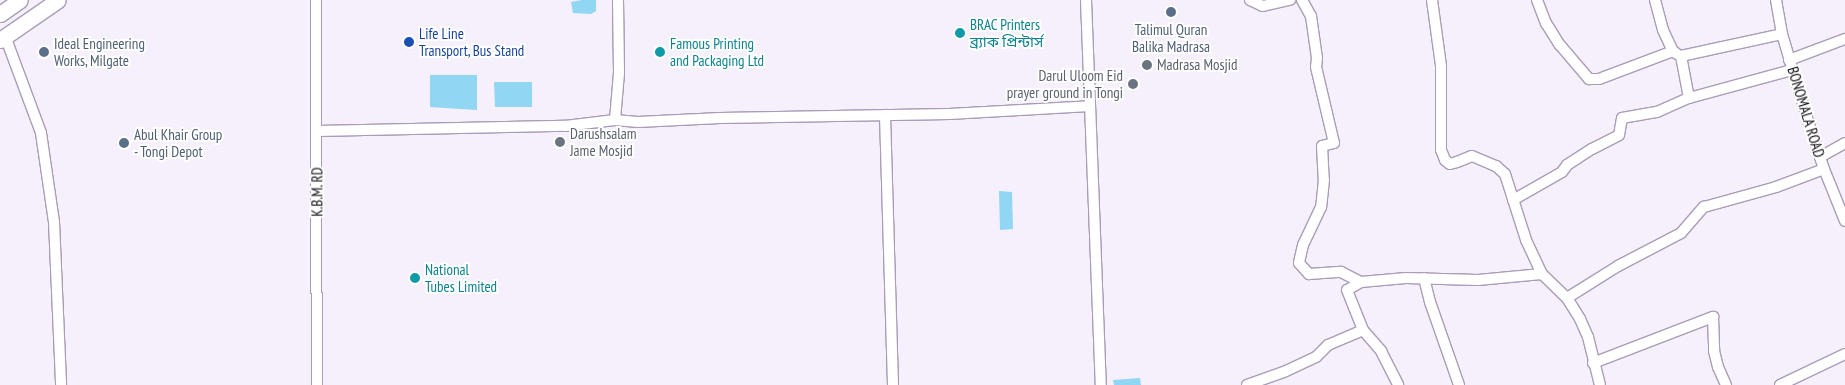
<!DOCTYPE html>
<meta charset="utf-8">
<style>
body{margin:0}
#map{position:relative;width:1845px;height:385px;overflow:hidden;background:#f5f0fb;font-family:"PT Sans Narrow","Noto Sans Bengali",sans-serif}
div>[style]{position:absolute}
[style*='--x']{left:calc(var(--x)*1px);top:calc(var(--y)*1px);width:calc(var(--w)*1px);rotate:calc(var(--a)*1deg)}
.water>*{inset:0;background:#91d6f2}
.roads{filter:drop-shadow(1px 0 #aa9cb7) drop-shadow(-1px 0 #aa9cb7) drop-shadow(0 1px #aa9cb7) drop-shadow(0 -1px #aa9cb7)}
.minor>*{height:10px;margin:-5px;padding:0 5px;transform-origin:5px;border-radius:5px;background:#fff}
.highway>*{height:15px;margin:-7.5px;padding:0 7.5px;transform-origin:7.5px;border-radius:7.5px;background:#fff}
.dots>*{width:14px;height:14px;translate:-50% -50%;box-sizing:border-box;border:2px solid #fff;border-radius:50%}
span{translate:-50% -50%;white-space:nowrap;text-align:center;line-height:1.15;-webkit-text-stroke:4px #fff;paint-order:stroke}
.culture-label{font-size:15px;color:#0d838f}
.left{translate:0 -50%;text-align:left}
.service-label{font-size:15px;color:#4e5e75}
.transit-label{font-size:15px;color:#164399}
.worship-label{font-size:15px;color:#5b616d}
.right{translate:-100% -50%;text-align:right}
.street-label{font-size:15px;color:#100c15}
</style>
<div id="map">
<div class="water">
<i style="clip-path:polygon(582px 0,596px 0,596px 11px,591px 14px,573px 13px,571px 2px)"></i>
<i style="clip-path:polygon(430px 75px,477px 75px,477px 110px,430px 107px)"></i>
<i style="clip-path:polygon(494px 82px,532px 82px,532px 107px,495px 107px)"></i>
<i style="clip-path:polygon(999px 191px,1012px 192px,1013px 229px,1000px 230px)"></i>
<i style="clip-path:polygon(1140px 378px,1141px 385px,1114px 385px,1113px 380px)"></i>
</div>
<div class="roads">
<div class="minor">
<i style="--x:316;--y:0;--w:385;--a:89.9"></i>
<i style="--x:618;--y:0;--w:73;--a:89.2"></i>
<i style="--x:619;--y:73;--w:47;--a:94.9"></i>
<i style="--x:615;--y:120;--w:23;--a:5"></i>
<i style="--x:638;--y:122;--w:82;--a:-2.8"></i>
<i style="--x:720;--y:118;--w:229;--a:-1"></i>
<i style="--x:949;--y:114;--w:141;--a:-3.2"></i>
<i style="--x:1086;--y:0;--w:385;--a:87.8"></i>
<i style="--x:1250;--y:0;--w:14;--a:25"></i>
<i style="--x:1263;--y:6;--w:28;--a:-13"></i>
<i style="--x:1302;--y:0;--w:18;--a:61"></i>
<i style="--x:1311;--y:16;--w:42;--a:81.9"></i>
<i style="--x:1317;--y:58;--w:9;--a:96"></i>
<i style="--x:1316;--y:67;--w:78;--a:76.7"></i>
<i style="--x:1334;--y:143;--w:12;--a:166"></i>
<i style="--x:1322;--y:146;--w:34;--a:87"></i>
<i style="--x:1324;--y:180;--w:27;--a:96"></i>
<i style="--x:1321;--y:207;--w:42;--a:115.3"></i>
<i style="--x:1303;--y:245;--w:18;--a:103"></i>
<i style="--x:1299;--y:263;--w:15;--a:48"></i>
<i style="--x:1309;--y:274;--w:32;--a:-4"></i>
<i style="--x:1341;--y:272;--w:22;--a:27"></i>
<i style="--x:1361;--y:282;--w:45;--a:-5.1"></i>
<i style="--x:1406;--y:278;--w:72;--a:1.6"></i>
<i style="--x:1478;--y:280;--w:64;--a:-5.4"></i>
<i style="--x:1432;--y:0;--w:67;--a:82.2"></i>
<i style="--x:1441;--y:66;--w:84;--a:90"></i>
<i style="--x:1441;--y:150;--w:11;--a:68"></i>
<i style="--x:1445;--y:160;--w:6;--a:39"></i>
<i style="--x:1450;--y:164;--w:7;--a:-16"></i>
<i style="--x:1457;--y:162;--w:16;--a:-22"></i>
<i style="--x:1472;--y:156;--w:26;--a:23"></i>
<i style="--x:1496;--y:166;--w:12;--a:42"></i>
<i style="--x:1505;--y:174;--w:69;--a:72.3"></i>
<i style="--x:1526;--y:240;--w:38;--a:65"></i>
<i style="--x:1542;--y:274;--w:35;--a:44"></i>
<i style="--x:1567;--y:298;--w:25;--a:58"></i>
<i style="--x:1580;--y:319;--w:20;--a:66"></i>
<i style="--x:1588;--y:337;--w:49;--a:76"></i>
<i style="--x:1537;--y:0;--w:25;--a:69"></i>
<i style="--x:1546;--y:23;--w:26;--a:58"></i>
<i style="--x:1560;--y:45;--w:45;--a:49.5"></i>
<i style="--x:1589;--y:79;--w:10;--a:0"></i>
<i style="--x:1599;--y:79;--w:79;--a:-20.7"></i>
<i style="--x:1655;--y:0;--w:31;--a:75"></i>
<i style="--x:1663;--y:30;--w:23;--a:65"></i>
<i style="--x:1673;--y:51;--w:5;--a:37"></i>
<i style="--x:1776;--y:0;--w:35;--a:80"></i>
<i style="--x:1782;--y:34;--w:88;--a:73.4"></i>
<i style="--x:1807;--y:118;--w:54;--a:71.6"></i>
<i style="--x:1824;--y:169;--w:56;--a:68"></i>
<i style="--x:5;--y:36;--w:103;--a:69.6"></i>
<i style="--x:41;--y:133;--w:90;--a:81.7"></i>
<i style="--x:54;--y:222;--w:163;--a:87.5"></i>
<i style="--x:1789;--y:60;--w:60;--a:-20.6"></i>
<i style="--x:1689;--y:98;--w:107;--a:-15.2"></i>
<i style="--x:885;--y:115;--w:270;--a:88.3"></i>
<i style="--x:317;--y:131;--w:248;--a:-1.2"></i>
<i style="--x:565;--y:126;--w:50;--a:-6.8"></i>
<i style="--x:1820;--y:157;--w:29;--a:-29"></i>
<i style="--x:1513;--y:200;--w:56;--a:-29.7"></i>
<i style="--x:1562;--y:172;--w:9;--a:-54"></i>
<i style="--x:1567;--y:165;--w:30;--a:-33"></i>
<i style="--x:1592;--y:149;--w:30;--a:-27"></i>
<i style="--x:1619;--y:135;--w:17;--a:-80"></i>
<i style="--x:1622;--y:118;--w:36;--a:-10"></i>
<i style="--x:1657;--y:112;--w:35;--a:-24"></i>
<i style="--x:1689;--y:98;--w:43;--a:-100.8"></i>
<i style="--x:1681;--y:56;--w:103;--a:-12.3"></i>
<i style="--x:1424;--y:278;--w:25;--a:76"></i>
<i style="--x:1430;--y:302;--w:88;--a:70.7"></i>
<i style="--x:1361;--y:282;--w:16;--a:150"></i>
<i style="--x:1347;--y:290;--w:43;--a:68.2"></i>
<i style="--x:1363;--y:330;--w:28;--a:49"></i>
<i style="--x:1381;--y:351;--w:38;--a:63"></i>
<i style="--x:1567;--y:298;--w:60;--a:-32.1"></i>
<i style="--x:1618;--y:266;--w:71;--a:-27.6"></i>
<i style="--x:1681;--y:233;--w:35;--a:-49"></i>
<i style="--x:1704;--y:207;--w:75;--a:-15.5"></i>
<i style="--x:1776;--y:187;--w:51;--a:-20.6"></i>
<i style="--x:1593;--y:363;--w:129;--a:-21"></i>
<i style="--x:1713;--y:317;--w:34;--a:88"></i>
<i style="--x:1714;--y:351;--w:16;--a:76"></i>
<i style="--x:1718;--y:367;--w:20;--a:66"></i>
<i style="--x:1247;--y:385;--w:41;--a:-19.7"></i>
<i style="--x:1286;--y:371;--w:33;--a:-25"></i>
<i style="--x:1316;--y:357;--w:17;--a:-45"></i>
<i style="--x:1328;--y:345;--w:38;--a:-23"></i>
<i style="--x:1780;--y:385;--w:72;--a:-25.5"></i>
</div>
<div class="highway">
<i style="--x:0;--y:14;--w:24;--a:-35"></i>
<i style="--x:0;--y:40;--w:70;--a:-34.6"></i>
</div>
</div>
<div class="dots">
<i style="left:1171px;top:12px;background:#5c6f8a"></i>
<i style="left:960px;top:33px;background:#0f9aa8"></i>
<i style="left:409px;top:42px;background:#1a4fb4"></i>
<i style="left:44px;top:52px;background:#5c6f8a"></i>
<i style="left:660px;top:52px;background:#0f9aa8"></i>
<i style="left:1147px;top:65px;background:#6b7280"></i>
<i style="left:1133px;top:84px;background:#6b7280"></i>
<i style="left:560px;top:142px;background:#6b7280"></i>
<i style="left:124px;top:143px;background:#5c6f8a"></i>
<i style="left:415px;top:278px;background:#0f9aa8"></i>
</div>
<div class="culture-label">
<span class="left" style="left:970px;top:33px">BRAC Printers<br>ব্র্যাক প্রিন্টার্স</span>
<span class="left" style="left:670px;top:52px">Famous Printing<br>and Packaging Ltd</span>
<span class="left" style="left:425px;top:278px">National<br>Tubes Limited</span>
</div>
<div class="service-label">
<span style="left:1171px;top:38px">Talimul Quran<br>Balika Madrasa</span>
<span class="left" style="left:54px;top:52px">Ideal Engineering<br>Works, Milgate</span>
<span class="left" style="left:134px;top:143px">Abul Khair Group<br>- Tongi Depot</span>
</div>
<div class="transit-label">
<span class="left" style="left:419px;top:42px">Life Line<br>Transport, Bus Stand</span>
</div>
<div class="worship-label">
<span class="left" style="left:1157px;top:65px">Madrasa Mosjid</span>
<span class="right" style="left:1123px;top:84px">Darul Uloom Eid<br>prayer ground in Tongi</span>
<span class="left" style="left:570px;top:142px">Darushsalam<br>Jame Mosjid</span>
</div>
<div class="street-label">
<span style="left:1806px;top:112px;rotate:73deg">BONOMALA ROAD</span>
<span style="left:317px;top:192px;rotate:-90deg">K.B.M. RD</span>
</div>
</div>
